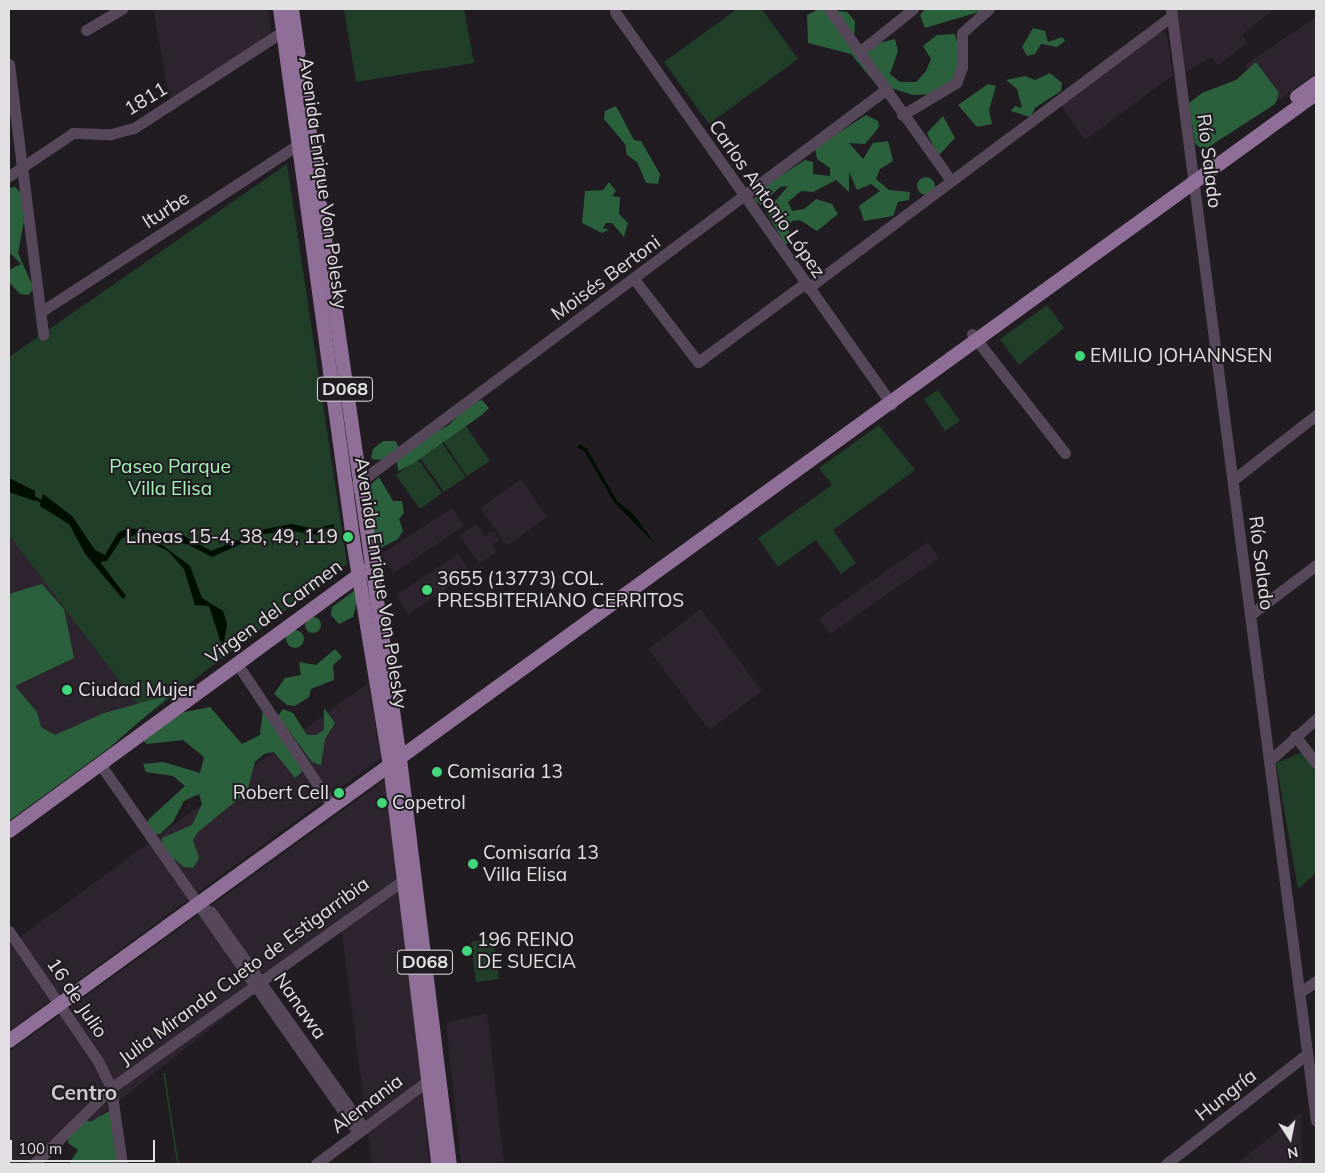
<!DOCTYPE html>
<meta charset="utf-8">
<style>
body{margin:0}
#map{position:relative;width:1325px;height:1173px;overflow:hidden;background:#211c22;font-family:Mulish,sans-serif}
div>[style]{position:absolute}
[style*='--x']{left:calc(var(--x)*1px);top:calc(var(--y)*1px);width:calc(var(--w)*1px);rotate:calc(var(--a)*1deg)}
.built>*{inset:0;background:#2d242f}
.green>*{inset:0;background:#203e28}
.forest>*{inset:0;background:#2a603b}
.round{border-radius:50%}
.water>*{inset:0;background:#000d01}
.stream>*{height:3px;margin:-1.5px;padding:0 1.5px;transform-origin:1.5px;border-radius:1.5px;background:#000d01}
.minor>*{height:11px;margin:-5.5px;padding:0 5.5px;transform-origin:5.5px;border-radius:5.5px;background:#57475a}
.major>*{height:14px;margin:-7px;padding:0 7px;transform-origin:7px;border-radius:7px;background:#8f6f97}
.dots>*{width:14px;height:14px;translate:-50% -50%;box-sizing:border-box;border:2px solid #211c22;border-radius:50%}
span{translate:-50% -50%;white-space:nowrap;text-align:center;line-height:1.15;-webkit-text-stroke:4px #211c22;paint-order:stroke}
.shield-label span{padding:1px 4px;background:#211c22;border:1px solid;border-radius:4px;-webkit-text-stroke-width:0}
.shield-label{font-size:18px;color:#e3e0e4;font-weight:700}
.street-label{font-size:19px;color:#e3e0e4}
.poi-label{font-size:19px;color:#e3e0e4}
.left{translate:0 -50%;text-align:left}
.right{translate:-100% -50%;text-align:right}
.park-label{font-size:19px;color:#a5f5ba}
.quarter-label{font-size:21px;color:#cec7cf;font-weight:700}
.frame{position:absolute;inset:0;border:10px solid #e3e0e4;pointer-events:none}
.north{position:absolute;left:1265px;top:1113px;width:50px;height:50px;-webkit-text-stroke:4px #211c22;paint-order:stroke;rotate:169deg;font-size:14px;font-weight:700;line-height:20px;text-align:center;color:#e3e0e4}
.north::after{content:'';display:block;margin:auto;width:18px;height:22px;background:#e3e0e4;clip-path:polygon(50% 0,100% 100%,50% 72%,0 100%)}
.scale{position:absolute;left:10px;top:1140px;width:145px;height:22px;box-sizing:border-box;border:2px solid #e3e0e4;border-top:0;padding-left:6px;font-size:15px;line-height:18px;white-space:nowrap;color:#e3e0e4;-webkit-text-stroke:4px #211c22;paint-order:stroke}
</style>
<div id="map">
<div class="built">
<i style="clip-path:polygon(153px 9px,268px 9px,271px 35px,171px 107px)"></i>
<i style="clip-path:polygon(1175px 9px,1275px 9px,1242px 34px,1247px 43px,1218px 65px,1211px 57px,1185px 73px)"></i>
<i style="clip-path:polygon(1316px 17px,1316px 73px,1272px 105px,1245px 65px)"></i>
<i style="clip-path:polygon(1162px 30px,1167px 36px,1173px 75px,1085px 140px,1060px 104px)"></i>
<i style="clip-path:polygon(521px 479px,547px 517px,507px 546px,480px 508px)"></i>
<i style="clip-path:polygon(452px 508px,464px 526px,393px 573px,381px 554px)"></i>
<i style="clip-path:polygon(476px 524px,485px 536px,493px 531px,499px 540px,492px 545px,497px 552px,479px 563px,459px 536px)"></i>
<i style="clip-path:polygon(9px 533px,146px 716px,9px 809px)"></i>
<i style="clip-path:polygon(928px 542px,939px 558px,830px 634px,819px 618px)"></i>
<i style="clip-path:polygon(458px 554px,471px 573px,408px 614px,396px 595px)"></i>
<i style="clip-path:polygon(701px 609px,762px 691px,709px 730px,648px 649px)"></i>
<i style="clip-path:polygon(368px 683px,381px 758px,9px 1031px,9px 945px)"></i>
<i style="clip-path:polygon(389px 777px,403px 878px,429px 1164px,372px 1164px,341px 926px,39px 1164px,9px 1164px,9px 1052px)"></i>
<i style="clip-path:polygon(487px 1013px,504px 1164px,461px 1164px,446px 1023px)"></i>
<i style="clip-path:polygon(1301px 1113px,1302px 1164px,1236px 1164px)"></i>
</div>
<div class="green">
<i style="clip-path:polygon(344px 9px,464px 9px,474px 63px,356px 82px)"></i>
<i style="clip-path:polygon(737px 9px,762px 9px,798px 59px,709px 124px,664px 62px)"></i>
<i style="clip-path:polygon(287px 164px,347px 564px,146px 716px,9px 535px,9px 357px)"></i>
<i style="clip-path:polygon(1047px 305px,1064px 328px,1019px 365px,1000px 339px)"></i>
<i style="clip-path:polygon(938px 390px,960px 421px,945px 431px,924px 399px)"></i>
<i style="clip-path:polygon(879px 425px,915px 470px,833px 530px,856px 563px,841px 574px,816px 540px,778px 567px,758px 538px,832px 485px,819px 468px)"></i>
<i style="clip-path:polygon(466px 426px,490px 461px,467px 476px,443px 441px)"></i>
<i style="clip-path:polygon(442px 443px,466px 477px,444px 492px,420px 458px)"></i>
<i style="clip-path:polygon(418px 459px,442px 493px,420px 509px,396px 475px)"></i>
<i style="clip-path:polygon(1306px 751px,1316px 764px,1316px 873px,1298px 889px,1276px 763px)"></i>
<i style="clip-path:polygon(494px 939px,499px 979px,476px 982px,471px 942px)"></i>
<i style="clip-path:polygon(163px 1073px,165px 1073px,179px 1164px,177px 1164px)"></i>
</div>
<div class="forest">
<i style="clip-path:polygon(819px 9px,847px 12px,855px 21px,854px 43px,859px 48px,895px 39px,898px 51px,890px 74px,900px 82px,916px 82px,926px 71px,931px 59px,923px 46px,937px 35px,955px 34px,964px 70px,933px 94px,913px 95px,875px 83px,851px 54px,808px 43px,807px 15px)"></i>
<i style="clip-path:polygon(925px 9px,989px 9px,925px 28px,920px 15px)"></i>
<i style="clip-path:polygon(1033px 28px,1045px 31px,1048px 42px,1062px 37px,1065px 41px,1057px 47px,1041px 44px,1035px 54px,1027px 56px,1022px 47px)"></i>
<i style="clip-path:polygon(1256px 62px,1279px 93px,1275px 104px,1207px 148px,1199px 147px,1195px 143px,1189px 103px,1202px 93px,1236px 80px)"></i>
<i style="clip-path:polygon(1050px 73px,1062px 83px,1061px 91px,1036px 107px,1030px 117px,1011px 111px,1015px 106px,1022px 108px,1017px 89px,1006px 80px,1025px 76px,1035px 80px)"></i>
<i style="clip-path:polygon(988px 84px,996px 86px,989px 110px,992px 124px,977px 127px,958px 105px)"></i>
<i style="clip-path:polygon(616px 106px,634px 140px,641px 141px,660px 174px,658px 184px,646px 183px,637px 162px,627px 155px,625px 144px,604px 119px,605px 111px)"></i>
<i style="clip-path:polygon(866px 115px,878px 121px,879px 127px,865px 144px,849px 143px,863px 159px,873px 143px,888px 141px,893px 161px,880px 169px,876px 179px,889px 190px,910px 192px,909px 200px,898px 202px,893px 216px,864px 221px,859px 206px,880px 191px,871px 184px,857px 190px,849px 172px,849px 192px,836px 180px,813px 192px,801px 191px,788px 202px,792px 211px,804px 209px,816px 199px,832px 204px,838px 214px,817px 231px,800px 220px,792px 221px,788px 228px,793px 242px,785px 244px,766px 212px,788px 186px,780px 187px,761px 205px,754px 200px,757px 191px,805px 160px,813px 162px,813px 174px,830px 176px,830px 168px,817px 159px,815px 148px)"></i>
<i style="clip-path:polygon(943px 116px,955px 138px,938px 156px,927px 133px)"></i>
<i class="round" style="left:917px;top:177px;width:18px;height:18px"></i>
<i style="clip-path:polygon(609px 182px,616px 191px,612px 196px,620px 197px,619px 214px,628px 223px,624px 237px,612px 223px,606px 223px,603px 228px,609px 230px,602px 233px,582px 223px,585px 191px,603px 190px)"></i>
<i style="clip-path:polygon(15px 187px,22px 194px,24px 221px,18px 253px,34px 289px,28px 295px,20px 294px,9px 282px,9px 270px,21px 264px,9px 252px,9px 188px)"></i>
<i style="clip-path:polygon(482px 400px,489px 408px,483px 414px,414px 463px,398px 471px,397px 461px,371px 459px,373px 449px,383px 441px,396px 441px,400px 451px,449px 425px,470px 404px)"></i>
<i style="clip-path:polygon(379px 477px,393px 501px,402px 501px,404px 513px,399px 519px,403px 531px,398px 539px,381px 548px,373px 548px,364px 491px)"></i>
<i style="clip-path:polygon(42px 584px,64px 609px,74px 658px,15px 686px,37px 712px,41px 727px,55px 735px,104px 713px,170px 695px,109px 748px,9px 821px,9px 594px)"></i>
<i style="clip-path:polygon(354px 591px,358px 598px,353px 617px,339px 624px,331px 615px,332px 607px)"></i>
<i class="round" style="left:305px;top:617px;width:16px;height:16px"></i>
<i class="round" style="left:286px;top:630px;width:18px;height:18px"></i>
<i style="clip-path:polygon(335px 649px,342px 657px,333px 665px,334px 680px,311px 689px,309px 697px,295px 706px,287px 705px,274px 694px,285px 678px,301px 675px,299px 662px,316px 665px)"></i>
<i style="clip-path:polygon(210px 707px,242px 744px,260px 735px,263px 710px,298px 752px,302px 772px,295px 778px,274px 752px,264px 754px,255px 762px,247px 792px,198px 832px,193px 840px,199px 858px,193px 868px,184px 867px,162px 850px,162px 838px,192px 825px,202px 804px,199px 794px,184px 801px,173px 822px,160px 834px,150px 835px,144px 828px,149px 819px,185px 786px,173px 776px,146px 772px,143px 764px,163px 762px,200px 773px,204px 757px,183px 740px,147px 744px,138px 736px,180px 713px)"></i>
<i style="clip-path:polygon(324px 708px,335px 723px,325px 739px,321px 765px,312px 762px,278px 716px,283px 709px,293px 713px,307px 735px,316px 735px,324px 730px)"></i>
<i style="clip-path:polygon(111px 1110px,124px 1164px,69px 1164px,78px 1150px,68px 1143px,68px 1136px,84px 1119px,90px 1122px)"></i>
</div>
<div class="water">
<i style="clip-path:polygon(580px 444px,587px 449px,617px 501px,633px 514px,656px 545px,614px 502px,585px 452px,577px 447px)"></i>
<i style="clip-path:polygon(9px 478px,35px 491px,35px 501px,9px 492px)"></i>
<i style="clip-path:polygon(43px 494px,72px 516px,95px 550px,105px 555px,118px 533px,128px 528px,181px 534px,211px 551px,265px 529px,292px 524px,314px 529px,334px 524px,334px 528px,318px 535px,293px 531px,263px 534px,212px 557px,187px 544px,157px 541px,190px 566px,202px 598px,223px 611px,227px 624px,223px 649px,209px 606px,195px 605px,184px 569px,168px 551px,136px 535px,122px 538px,107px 561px,100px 562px,126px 596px,123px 599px,86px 555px,69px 524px,40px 506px)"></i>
</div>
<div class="stream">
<i style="--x:32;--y:496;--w:14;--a:30"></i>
</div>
<div class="minor">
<i style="--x:829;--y:9;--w:209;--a:54.6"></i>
<i style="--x:1171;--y:9;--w:1121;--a:82.57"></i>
<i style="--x:615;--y:12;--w:480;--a:54.8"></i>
<i style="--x:86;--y:30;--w:42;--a:-30.3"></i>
<i style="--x:859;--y:52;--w:69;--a:-38.5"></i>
<i style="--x:9;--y:64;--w:273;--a:82.8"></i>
<i style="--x:902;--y:115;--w:63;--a:-30.7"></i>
<i style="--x:956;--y:83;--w:17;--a:-69"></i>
<i style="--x:962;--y:67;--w:34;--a:-90"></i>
<i style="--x:962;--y:33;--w:36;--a:-42"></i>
<i style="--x:9;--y:176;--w:77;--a:-33.9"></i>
<i style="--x:73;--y:133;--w:38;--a:2"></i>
<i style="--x:111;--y:134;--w:24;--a:-15"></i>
<i style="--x:134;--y:128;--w:184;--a:-33"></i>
<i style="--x:634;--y:279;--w:105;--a:52.4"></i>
<i style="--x:698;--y:362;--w:133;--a:-36.4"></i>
<i style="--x:808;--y:288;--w:454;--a:-36.8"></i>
<i style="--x:42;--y:311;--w:314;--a:-33"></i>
<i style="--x:972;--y:334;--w:151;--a:52"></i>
<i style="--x:1233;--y:480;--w:105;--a:-38.1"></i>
<i style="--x:346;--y:492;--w:671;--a:-36.7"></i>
<i style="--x:1250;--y:615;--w:83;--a:-37.1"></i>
<i style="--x:236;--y:662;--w:173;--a:56.3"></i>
<i style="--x:1295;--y:736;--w:34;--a:52"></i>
<i style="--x:1269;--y:761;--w:63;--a:-41.8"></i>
<i style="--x:100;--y:764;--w:450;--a:55"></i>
<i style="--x:202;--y:908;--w:10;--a:24"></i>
<i style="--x:211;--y:912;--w:265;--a:54.7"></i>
<i style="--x:9;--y:931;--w:158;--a:55.6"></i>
<i style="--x:98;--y:1061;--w:30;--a:64"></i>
<i style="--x:111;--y:1088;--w:77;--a:81.8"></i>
<i style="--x:1299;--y:993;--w:21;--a:-35"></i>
<i style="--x:34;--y:1164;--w:108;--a:-44.6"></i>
<i style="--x:111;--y:1088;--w:368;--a:-35.4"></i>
<i style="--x:316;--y:1164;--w:147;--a:-36.7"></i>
<i style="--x:1166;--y:1164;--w:179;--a:-38"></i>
</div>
<div class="major">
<i style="--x:280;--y:9;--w:542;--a:82.15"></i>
<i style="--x:354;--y:546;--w:222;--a:80.7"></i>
<i style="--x:390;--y:765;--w:402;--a:83.1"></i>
<i style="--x:292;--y:9;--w:758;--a:81.81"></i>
<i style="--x:400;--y:759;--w:408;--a:83"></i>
<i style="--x:1297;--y:97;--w:24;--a:-36"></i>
<i style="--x:9;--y:831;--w:441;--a:-36.2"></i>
<i style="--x:9;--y:1041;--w:1614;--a:-35.93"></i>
</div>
<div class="dots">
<i style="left:1080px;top:356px;background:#43d77b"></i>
<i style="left:348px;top:537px;background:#43d77b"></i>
<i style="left:427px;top:590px;background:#43d77b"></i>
<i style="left:67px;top:690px;background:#43d77b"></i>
<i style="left:437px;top:772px;background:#43d77b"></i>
<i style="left:339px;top:793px;background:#43d77b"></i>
<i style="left:382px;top:803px;background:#43d77b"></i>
<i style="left:473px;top:864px;background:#43d77b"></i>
<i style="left:467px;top:951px;background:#43d77b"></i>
</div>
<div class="shield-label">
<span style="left:345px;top:389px">D068</span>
<span style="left:425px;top:962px">D068</span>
</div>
<div class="street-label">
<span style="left:146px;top:99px;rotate:-31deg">1811</span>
<span style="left:1209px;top:161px;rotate:83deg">Río Salado</span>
<span style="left:323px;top:183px;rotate:82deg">Avenida Enrique Von Polesky</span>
<span style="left:767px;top:199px;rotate:55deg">Carlos Antonio López</span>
<span style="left:166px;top:210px;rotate:-33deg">Iturbe</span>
<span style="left:606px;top:278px;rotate:-36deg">Moisés Bertoni</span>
<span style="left:1261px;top:563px;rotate:83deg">Río Salado</span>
<span style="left:381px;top:583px;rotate:81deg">Avenida Enrique Von Polesky</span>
<span style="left:274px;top:612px;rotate:-36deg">Virgen del Carmen</span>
<span style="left:244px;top:971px;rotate:-36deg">Julia Miranda Cueto de Estigarribia</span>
<span style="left:77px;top:998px;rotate:56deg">16 de Julio</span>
<span style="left:300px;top:1006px;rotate:55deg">Nanawa</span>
<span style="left:1226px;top:1095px;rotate:-38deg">Hungría</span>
<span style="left:367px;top:1104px;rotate:-37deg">Alemania</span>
</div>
<div class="poi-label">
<span class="left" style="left:1090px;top:356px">EMILIO JOHANNSEN</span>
<span class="right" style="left:338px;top:537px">Líneas 15-4, 38, 49, 119</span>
<span class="left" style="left:437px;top:590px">3655 (13773) COL.<br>PRESBITERIANO CERRITOS</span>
<span class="left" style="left:78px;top:690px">Ciudad Mujer</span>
<span class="left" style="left:447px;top:772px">Comisaria 13</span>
<span class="right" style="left:329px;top:793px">Robert Cell</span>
<span class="left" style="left:392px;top:803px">Copetrol</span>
<span class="left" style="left:483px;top:864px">Comisaría 13<br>Villa Elisa</span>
<span class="left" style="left:477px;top:951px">196 REINO<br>DE SUECIA</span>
</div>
<div class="park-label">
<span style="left:170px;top:478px">Paseo Parque<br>Villa Elisa</span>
</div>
<div class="quarter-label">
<span style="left:84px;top:1092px">Centro</span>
</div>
<div class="frame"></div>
<div class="north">N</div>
<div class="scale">100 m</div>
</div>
